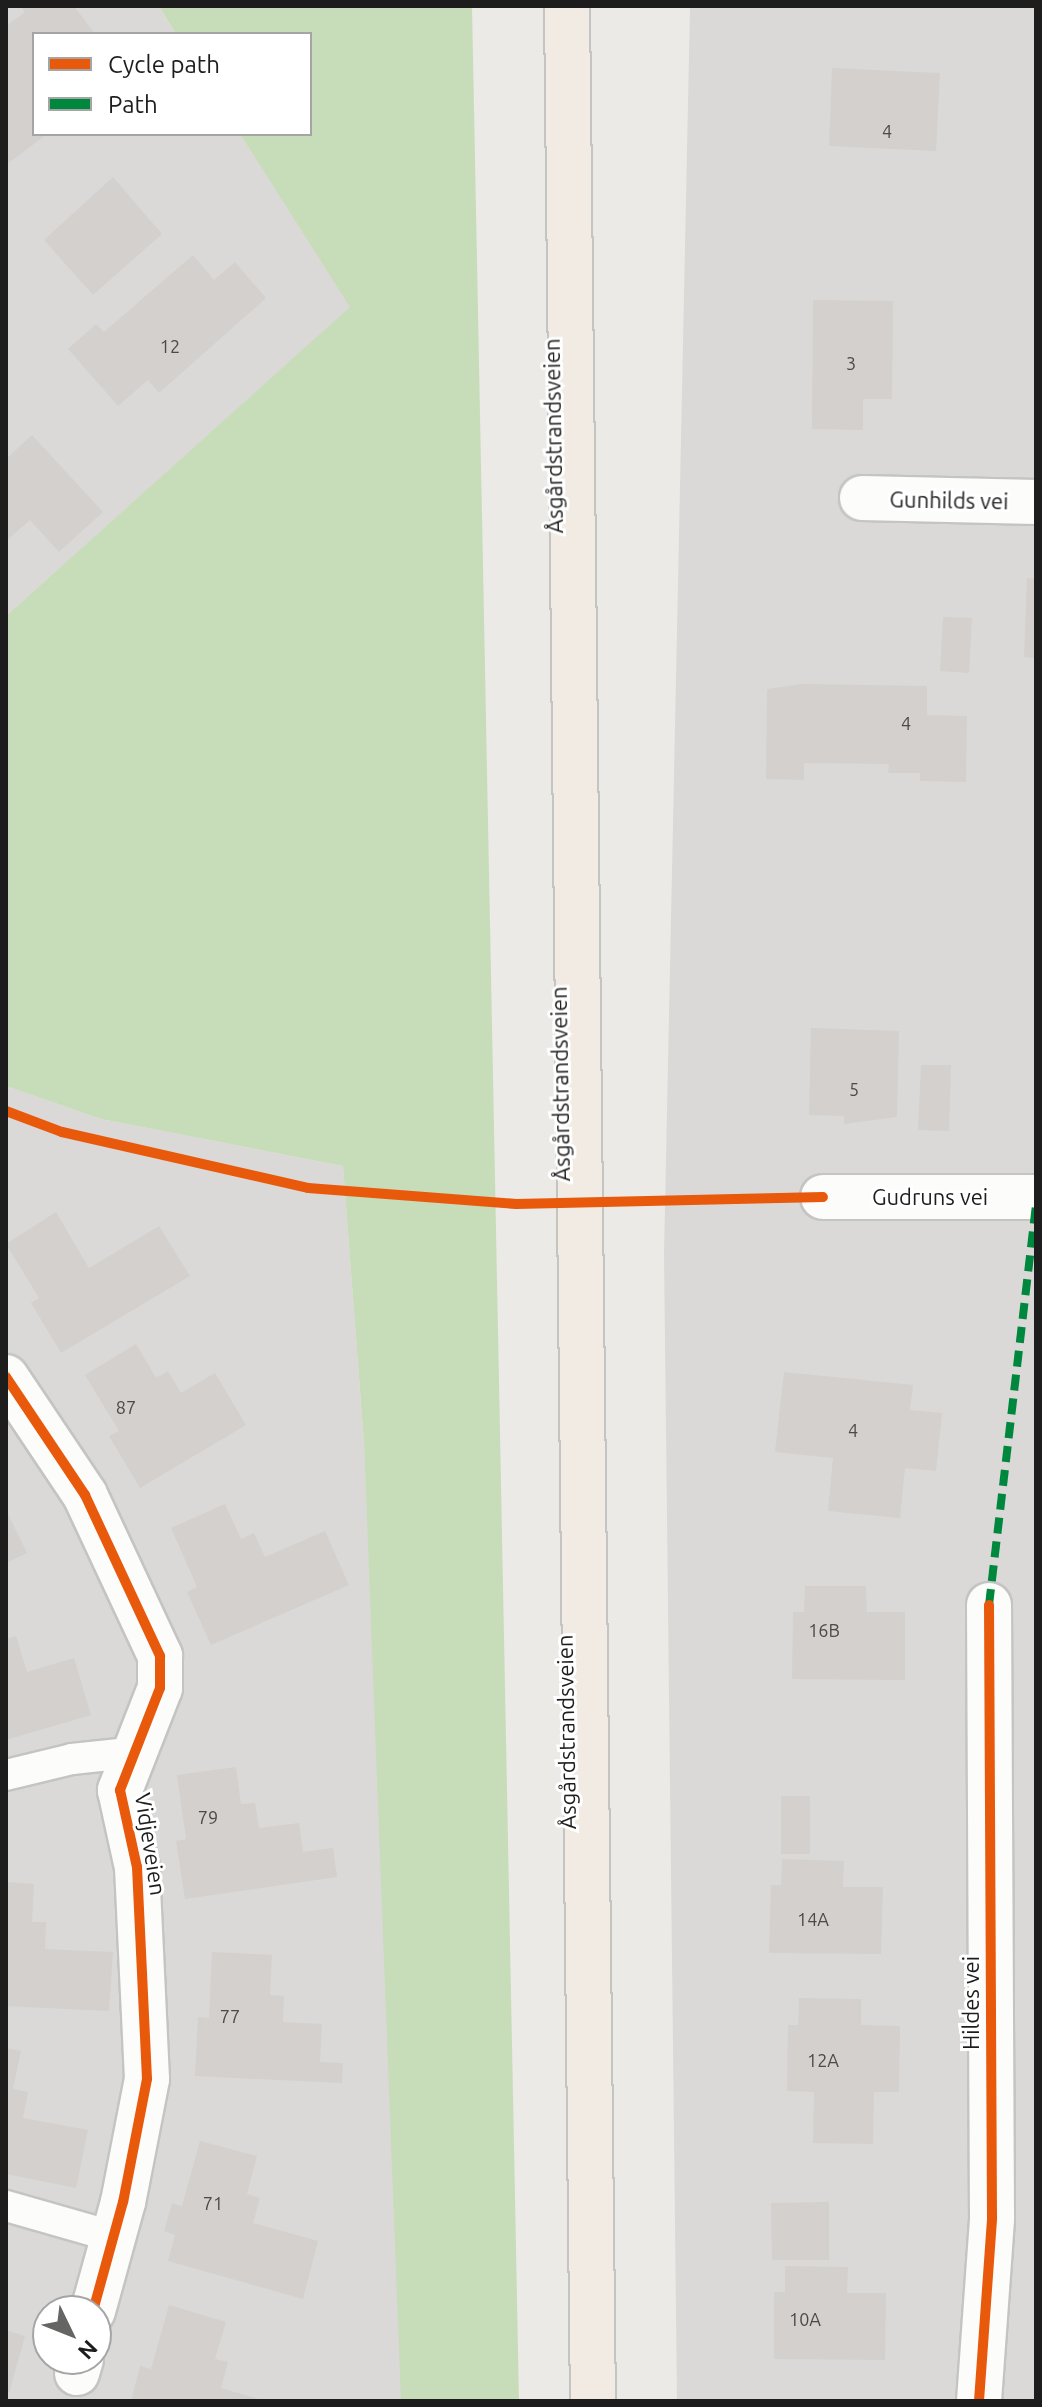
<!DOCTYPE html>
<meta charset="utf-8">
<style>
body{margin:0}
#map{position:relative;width:1042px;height:2407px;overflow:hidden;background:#eceae6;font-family:Ubuntu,sans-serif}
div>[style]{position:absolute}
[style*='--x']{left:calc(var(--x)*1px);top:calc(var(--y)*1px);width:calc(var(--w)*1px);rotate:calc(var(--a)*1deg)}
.residential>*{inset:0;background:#dbd9d7}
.forest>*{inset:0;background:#c7dcb9}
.building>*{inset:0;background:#d3d0cd}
.roads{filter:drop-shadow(2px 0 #c4c4c2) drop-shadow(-2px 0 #c4c4c2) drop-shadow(0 2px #c4c4c2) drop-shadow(0 -2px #c4c4c2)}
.lane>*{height:30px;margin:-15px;padding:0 15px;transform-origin:15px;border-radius:15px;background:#fcfcfb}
.street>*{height:44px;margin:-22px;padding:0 22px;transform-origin:22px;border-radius:22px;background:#fcfcfb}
.primary>*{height:44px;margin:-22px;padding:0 22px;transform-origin:22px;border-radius:22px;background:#f1ebe3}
.quiet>*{height:8px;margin-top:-4px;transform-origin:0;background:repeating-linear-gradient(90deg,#00873e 0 16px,transparent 0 24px)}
.cycleway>*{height:10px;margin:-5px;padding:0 5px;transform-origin:5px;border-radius:5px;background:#e8590c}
span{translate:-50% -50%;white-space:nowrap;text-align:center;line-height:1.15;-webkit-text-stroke:6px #fff;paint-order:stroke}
.number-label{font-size:18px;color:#4a4a49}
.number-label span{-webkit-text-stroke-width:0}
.street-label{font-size:22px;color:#1d1d1d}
.frame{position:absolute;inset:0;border:8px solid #1d1d1d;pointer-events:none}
.legend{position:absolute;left:32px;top:32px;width:280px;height:104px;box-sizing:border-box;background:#fff;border:2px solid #a5a5a5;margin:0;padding:10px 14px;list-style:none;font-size:24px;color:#1d1d1d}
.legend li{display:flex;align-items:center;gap:16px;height:40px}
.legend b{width:40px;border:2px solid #a5a5a5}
.north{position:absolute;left:32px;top:2295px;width:80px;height:80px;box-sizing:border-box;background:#fff;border:2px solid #a5a5a5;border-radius:50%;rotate:133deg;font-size:22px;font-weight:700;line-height:32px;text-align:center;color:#1d1d1d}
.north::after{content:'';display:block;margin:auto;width:28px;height:36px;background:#656563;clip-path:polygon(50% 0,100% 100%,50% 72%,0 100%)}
</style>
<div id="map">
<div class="residential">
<i style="clip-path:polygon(6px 6px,159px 6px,176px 34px,34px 34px,34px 134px,240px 134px,351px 307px,6px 616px)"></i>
<i style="clip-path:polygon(690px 6px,1036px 6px,1036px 2401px,677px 2401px,664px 1254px)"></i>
<i style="clip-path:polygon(evenodd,6px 1086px,101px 1119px,343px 1166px,364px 1443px,405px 2401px,6px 2401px,6px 1086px,48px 2311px,96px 2311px,96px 2359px,48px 2359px,48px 2311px)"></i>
</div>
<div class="forest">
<i style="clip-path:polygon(159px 6px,472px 6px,519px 2401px,401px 2401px,364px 1443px,343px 1166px,101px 1119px,6px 1086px,6px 616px,350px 307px,240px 134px,310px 134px,310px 34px,176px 34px)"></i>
</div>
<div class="building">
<i style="clip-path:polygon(20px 6px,74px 6px,95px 34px,34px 34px,34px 134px,47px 134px,6px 165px,6px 26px,25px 12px)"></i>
<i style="clip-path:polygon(832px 68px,940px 73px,936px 151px,829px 146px)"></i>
<i style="clip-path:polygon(113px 177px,162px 234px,93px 295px,44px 240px)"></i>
<i style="clip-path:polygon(193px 255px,214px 280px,235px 262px,266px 298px,159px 393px,148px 380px,118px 406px,68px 349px,96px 324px,104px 332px)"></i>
<i style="clip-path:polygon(813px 300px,893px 301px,892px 399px,863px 399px,863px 430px,812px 429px)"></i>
<i style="clip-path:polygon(32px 435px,103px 512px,59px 552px,30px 520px,6px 541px,6px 459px)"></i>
<i style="clip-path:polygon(1027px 578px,1036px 579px,1036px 658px,1024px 657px)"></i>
<i style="clip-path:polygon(943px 617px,972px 618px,969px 673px,940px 671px)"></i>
<i style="clip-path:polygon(802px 684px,927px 686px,927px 715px,967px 716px,966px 782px,920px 781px,920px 773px,888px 773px,889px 764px,804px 763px,804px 780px,766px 779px,767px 689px)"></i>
<i style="clip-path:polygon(811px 1028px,899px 1031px,897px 1117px,844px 1124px,844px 1116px,809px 1115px)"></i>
<i style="clip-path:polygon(921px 1065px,951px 1065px,949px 1131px,918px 1130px)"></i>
<i style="clip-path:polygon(56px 1212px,89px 1268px,159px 1226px,190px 1276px,61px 1353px,31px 1303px,39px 1298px,6px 1244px)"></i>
<i style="clip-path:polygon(136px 1344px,156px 1378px,168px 1371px,181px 1393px,215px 1373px,246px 1425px,140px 1488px,109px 1436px,119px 1431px,85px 1375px)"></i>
<i style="clip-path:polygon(784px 1372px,913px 1385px,910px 1410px,942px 1413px,936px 1471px,905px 1468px,900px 1518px,828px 1511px,833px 1458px,775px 1452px)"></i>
<i style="clip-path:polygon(225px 1504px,241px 1539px,254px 1533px,265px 1557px,325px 1531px,349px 1585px,211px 1645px,187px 1592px,197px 1587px,171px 1528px)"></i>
<i style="clip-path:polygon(6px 1510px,27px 1553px,6px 1563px)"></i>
<i style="clip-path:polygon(805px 1586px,866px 1586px,867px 1612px,905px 1612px,905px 1680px,792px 1679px,793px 1612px,804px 1612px)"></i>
<i style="clip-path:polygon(16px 1636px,27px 1672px,74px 1658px,91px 1715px,6px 1740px,6px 1639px)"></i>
<i style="clip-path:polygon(236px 1767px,241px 1804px,255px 1803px,259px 1828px,299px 1823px,303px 1852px,333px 1848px,337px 1877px,185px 1899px,176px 1841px,186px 1839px,177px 1775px)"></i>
<i style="clip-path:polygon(781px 1796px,810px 1796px,810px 1854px,781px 1854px)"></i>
<i style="clip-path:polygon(782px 1859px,844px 1861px,843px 1887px,883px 1887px,881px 1954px,769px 1953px,771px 1885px,781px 1885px)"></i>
<i style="clip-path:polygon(6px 1882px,34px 1884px,32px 1922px,46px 1922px,45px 1949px,113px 1952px,109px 2011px,6px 2006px)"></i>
<i style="clip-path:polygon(212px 1952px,272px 1955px,270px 1995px,284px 1996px,283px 2022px,322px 2024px,320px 2062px,343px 2063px,342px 2083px,195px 2076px,198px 2017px,209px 2018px)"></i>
<i style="clip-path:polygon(799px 1998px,861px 1999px,861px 2025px,900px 2026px,899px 2092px,874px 2092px,873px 2144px,813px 2143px,814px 2092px,787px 2091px,788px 2025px,798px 2025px)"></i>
<i style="clip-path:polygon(6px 2048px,21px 2051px,13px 2089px,28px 2092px,23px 2118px,88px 2130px,76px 2188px,6px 2174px)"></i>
<i style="clip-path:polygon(200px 2141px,257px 2156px,247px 2194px,260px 2198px,253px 2223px,318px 2241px,303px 2299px,168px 2261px,175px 2235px,164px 2231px,172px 2203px,182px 2206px)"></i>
<i style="clip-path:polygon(829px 2202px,829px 2260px,772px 2260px,771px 2203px)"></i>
<i style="clip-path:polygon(785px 2266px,848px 2267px,847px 2293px,886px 2293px,885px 2360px,774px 2359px,774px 2292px,785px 2292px)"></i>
<i style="clip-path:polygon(169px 2305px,226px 2322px,215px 2359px,228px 2362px,221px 2388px,265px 2401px,131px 2401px,140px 2366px,151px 2369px)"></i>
<i style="clip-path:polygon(6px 2330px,25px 2336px,9px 2393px,6px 2392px)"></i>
</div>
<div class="roads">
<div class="lane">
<i style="--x:6;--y:1775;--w:68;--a:-13.6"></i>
<i style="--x:72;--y:1759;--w:57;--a:-6"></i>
<i style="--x:6;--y:2206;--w:109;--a:15.9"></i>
</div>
<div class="street">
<i style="--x:862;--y:498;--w:174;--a:1.3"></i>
<i style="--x:823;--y:1197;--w:213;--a:0"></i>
<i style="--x:6;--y:1377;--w:142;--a:56.2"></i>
<i style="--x:85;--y:1495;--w:178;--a:65"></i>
<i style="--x:160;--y:1656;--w:32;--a:90"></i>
<i style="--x:160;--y:1688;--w:110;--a:111.4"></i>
<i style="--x:120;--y:1790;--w:79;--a:77.6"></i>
<i style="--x:137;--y:1867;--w:212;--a:87.3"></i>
<i style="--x:147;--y:2079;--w:125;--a:101"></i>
<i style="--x:123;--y:2202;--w:113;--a:105.4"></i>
<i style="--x:77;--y:2373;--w:15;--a:-74"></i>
<i style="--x:979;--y:2401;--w:183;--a:-85.9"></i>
<i style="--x:992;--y:2218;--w:613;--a:-90.28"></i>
</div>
<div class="primary">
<i style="--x:567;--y:6;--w:2395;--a:89.38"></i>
</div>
</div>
<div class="quiet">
<i style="--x:989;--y:1605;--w:405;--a:-83.3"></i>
</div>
<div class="cycleway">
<i style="--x:6;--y:1111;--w:60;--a:20.6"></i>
<i style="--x:62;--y:1132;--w:252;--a:12.8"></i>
<i style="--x:308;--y:1188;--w:209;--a:4.4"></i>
<i style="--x:516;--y:1204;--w:307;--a:-1.3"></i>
<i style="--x:6;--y:1377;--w:142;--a:56.2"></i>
<i style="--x:85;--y:1495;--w:178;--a:65"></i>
<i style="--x:160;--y:1656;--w:32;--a:90"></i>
<i style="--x:160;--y:1688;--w:110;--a:111.4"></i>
<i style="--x:120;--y:1790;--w:79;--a:77.6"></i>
<i style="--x:137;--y:1867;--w:212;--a:87.3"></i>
<i style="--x:147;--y:2079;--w:125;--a:101"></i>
<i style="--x:123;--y:2202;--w:113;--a:105.4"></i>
<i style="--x:979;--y:2401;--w:183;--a:-85.9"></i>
<i style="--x:992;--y:2218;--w:613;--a:-90.28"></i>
</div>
<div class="number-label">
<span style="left:887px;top:131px">4</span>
<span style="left:170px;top:346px">12</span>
<span style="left:851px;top:363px">3</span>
<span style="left:906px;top:723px">4</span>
<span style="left:854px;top:1089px">5</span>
<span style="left:126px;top:1407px">87</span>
<span style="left:853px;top:1430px">4</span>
<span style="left:824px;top:1630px">16B</span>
<span style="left:208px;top:1817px">79</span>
<span style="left:813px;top:1919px">14A</span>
<span style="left:230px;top:2016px">77</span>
<span style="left:823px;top:2060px">12A</span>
<span style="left:213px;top:2203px">71</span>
<span style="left:805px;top:2319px">10A</span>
</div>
<div class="street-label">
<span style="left:553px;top:436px;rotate:-91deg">Åsgårdstrandsveien</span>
<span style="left:949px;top:500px;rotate:1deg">Gunhilds vei</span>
<span style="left:560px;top:1084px;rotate:-91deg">Åsgårdstrandsveien</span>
<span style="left:930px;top:1197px">Gudruns vei</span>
<span style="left:566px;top:1732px;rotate:-91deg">Åsgårdstrandsveien</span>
<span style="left:151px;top:1844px;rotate:81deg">Vidjeveien</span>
<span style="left:971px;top:2003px;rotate:-90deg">Hildes vei</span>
</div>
<div class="frame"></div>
<ul class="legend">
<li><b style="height:10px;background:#e8590c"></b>Cycle path</li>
<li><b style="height:10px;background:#00873e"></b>Path</li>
</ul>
<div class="north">N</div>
</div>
